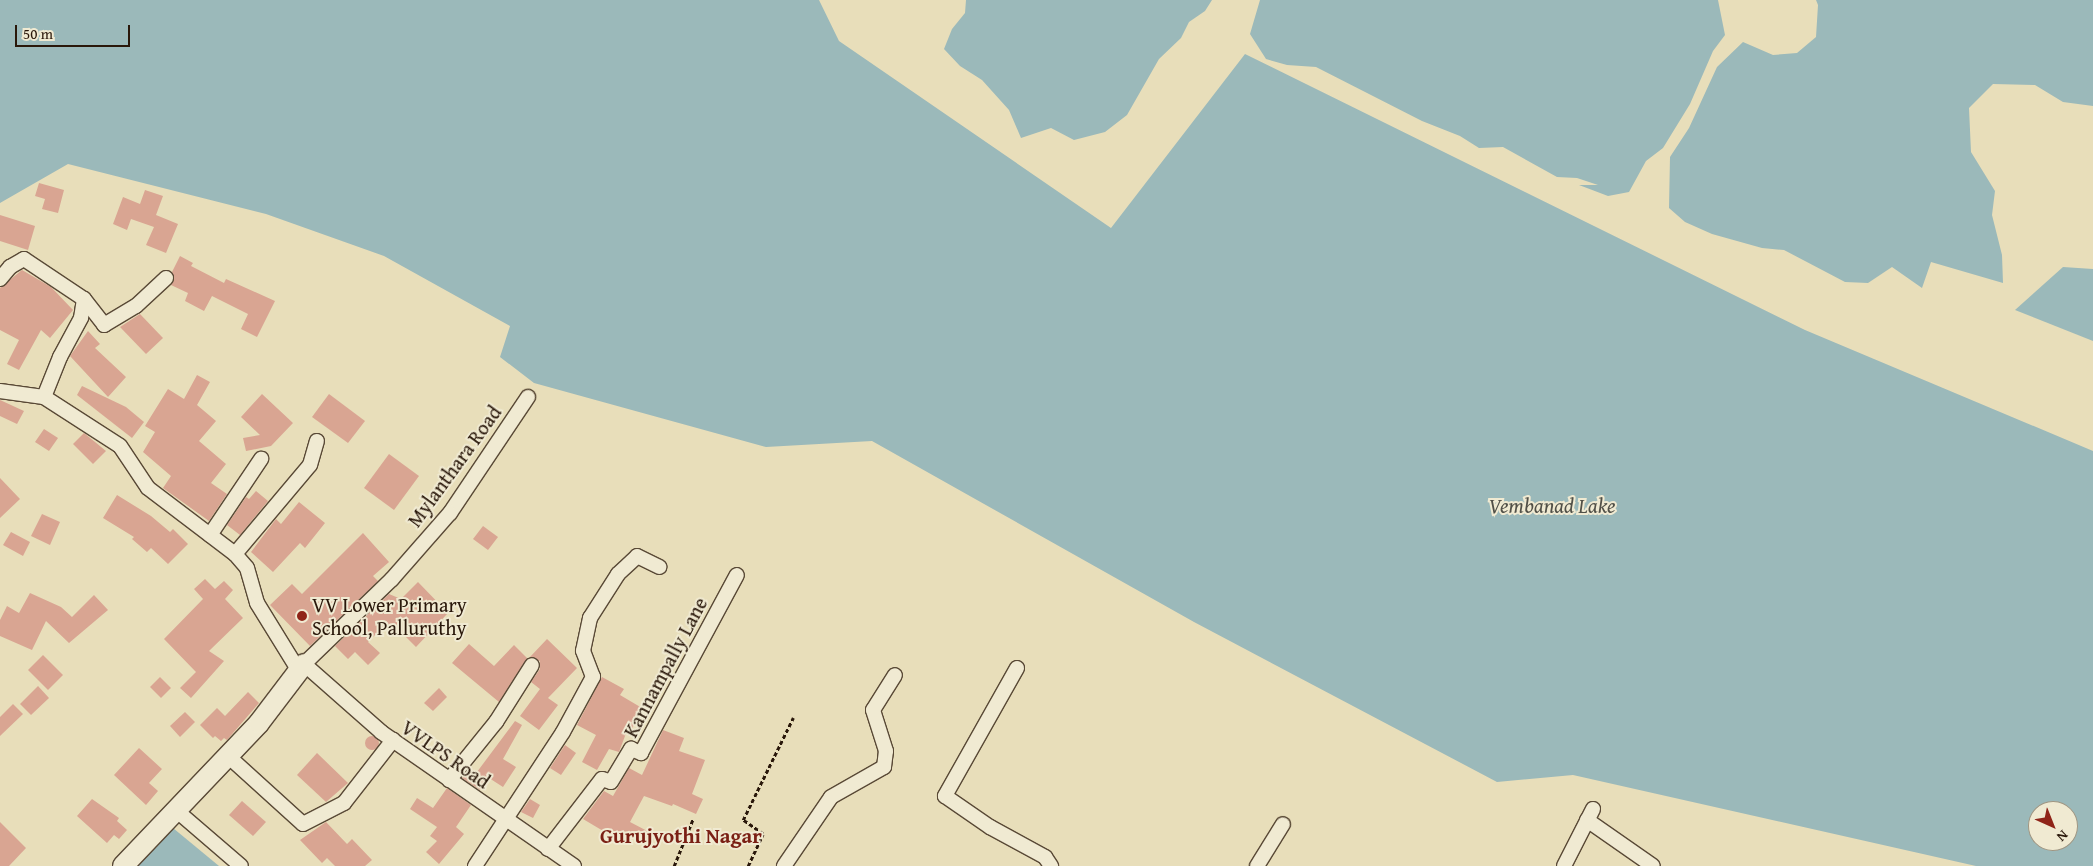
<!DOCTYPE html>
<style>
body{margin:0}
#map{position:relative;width:2093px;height:866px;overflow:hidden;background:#e8deba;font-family:"Gentium Book Plus",serif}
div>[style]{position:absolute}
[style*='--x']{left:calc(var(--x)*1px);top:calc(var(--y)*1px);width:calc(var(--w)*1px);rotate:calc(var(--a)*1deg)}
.water>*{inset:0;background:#9bb9ba}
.building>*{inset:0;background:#d9a592}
.round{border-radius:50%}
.path>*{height:2.5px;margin-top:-1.25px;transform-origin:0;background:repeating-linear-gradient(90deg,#29170a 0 4px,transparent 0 6.5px)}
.roads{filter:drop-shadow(1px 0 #594936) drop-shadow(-1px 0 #594936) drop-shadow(0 1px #594936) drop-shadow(0 -1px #594936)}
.street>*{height:14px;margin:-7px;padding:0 7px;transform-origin:7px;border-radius:7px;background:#f0ead2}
.secondary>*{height:20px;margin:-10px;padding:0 10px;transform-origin:10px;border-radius:10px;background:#f0ead2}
.dots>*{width:14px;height:14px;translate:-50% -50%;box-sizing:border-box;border:2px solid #f0ead2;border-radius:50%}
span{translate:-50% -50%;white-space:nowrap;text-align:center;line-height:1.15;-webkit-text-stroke:4px #f0ead2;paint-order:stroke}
.street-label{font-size:20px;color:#29170a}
.poi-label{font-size:20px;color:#29170a}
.left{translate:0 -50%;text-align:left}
.water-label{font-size:21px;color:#515048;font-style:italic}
.neighbourhood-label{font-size:21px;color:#7a1f14;font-weight:700}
.north{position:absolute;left:2028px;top:801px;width:50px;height:50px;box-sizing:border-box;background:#f0ead2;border:1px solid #a09682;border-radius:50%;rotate:136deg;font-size:14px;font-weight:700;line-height:20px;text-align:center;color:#29170a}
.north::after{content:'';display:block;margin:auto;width:18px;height:22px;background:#8f2418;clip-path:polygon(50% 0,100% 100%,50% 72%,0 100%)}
.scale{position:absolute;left:15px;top:25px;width:115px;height:22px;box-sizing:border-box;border:2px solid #29170a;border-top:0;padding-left:6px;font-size:15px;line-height:18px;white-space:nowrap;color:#29170a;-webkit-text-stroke:4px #f0ead2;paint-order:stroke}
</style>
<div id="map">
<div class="water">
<i style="clip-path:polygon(evenodd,0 0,819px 0,839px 41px,1111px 228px,1245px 54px,1805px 330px,2093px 451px,2093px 866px,1976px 866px,1573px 775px,1497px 782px,1194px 622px,872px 441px,766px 447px,534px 383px,500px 357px,510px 326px,384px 256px,266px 214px,68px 164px,0 203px,0 0,2038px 811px,2068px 811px,2068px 841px,2038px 841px,2038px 811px)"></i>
<i style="clip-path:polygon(966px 0,1212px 0,1205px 11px,1189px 22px,1181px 38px,1159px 59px,1127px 115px,1105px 132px,1074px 140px,1051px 128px,1021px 138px,1009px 110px,982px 80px,960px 66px,944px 49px,952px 29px,965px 13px)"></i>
<i style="clip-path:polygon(1260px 0,1718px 0,1725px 35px,1713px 51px,1690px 104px,1663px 148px,1646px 161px,1629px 192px,1608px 196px,1579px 185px,1598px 185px,1577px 178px,1557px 177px,1503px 147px,1479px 148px,1460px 136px,1422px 121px,1316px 67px,1287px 65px,1266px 59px,1250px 34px)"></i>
<i style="clip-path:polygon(1816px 0,2093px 0,2093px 106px,2063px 102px,2035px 85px,1993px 84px,1969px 108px,1971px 152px,1995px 191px,1992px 215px,2002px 255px,2003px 283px,1931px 262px,1922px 288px,1892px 267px,1868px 283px,1845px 282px,1784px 250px,1762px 248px,1712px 234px,1685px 222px,1669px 208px,1670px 157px,1689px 128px,1717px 67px,1743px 42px,1773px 55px,1797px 53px,1816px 37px,1818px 5px)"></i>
<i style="clip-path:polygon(2063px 267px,2093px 269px,2093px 341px,2015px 310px)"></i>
<i style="clip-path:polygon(173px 828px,219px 866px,138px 866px)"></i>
</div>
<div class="building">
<i style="clip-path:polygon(39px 183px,64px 190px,58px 213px,42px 209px,45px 199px,35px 196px)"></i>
<i style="clip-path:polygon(145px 190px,163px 196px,156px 215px,178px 224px,166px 253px,146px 245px,154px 227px,131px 219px,127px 230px,113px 224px,123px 197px,140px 204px)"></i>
<i style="clip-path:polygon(0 215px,35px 226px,28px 250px,0 241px)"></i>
<i style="clip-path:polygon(180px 256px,193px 263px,191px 266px,224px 283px,226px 279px,275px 301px,257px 337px,241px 329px,248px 314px,212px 296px,204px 311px,185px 301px,188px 293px,171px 285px,174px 280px,172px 272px)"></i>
<i style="clip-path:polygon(22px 270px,51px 287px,73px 310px,50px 338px,41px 330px,19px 370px,7px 364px,19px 340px,0 330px,0 288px)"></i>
<i style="clip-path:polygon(140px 314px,163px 338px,146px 354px,120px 327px)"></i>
<i style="clip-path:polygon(88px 331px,100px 344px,95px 348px,126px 377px,108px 397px,70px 356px)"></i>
<i style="clip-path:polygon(197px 375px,210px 382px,197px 405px,216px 421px,199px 441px,226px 464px,211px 483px,227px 494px,209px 521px,163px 488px,171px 476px,143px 452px,155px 432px,145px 426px,168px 389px,184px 399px)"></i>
<i style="clip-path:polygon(82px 386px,126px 407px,144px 422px,132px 438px,77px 395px)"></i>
<i style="clip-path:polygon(262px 394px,293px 423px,271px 446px,246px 451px,243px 438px,260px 435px,241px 417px)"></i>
<i style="clip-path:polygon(329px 394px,365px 421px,348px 443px,312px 417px)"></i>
<i style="clip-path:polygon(0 400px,24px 411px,17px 424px,0 416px)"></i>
<i style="clip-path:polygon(44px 429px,58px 438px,49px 451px,35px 442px)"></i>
<i style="clip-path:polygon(84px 433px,106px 451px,93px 464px,73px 444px)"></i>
<i style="clip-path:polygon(389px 454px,419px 476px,394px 510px,364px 488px)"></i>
<i style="clip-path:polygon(0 478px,20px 499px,0 518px)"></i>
<i style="clip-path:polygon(256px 491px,268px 501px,240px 535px,227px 525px,246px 497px,249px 499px)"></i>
<i style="clip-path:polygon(117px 495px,151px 516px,170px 532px,173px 529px,188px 544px,168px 564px,151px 548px,147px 552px,132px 539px,134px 537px,103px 518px)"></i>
<i style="clip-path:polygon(299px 502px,325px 523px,305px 548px,300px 543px,273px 572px,251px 552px,276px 519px,281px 524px)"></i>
<i style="clip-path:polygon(42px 514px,60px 522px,50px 545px,31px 536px)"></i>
<i style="clip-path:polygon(483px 526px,498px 537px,488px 550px,473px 539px)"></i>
<i style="clip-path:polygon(11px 532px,30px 542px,23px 556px,3px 545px)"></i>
<i style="clip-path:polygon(363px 533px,389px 562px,373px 576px,378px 581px,310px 646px,270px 605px,292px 584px,302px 594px)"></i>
<i style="clip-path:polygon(205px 579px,215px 589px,224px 581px,233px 590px,225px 599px,243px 618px,209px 651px,224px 661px,191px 698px,180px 688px,196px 672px,164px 639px,203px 599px,194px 589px)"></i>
<i style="clip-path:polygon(418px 582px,448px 613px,416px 647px,403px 634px,399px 637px,386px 624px,368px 642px,380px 653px,368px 665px,355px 652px,348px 659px,335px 646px,389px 594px,401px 599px)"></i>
<i style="clip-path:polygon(30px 593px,61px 607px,72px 617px,94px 595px,108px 610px,69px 643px,46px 621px,32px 650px,0 636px,0 620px,7px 606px,19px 613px)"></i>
<i style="clip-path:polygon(547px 639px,577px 668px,548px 698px,558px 705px,539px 730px,520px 716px,540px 689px,531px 682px,540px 669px,540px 661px,530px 657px)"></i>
<i style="clip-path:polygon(469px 644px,494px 666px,514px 645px,527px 658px,499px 702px,452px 663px)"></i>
<i style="clip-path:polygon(43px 655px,63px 675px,48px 690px,28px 670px)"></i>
<i style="clip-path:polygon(160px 677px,171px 688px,161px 698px,150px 687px)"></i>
<i style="clip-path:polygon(602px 677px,624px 689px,620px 695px,642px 708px,632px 729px,628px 728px,619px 752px,609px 749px,597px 770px,582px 762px,596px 735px,577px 725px)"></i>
<i style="clip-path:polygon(38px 686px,49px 698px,31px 715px,20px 704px)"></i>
<i style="clip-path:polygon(439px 688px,447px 697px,433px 711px,424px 703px)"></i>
<i style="clip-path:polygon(248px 692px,259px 703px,227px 740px,224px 738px,221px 741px,215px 736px,213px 738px,200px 725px,217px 708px,225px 716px)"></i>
<i style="clip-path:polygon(13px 704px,23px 714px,0 736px,0 717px)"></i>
<i style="clip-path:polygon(185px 712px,195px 722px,180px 737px,170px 726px)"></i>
<i style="clip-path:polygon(515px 721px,522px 725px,503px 759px,516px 767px,503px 787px,489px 778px,480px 790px,462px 778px,467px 771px,474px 776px)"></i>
<i style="clip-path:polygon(663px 730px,684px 738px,679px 751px,705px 760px,692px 794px,703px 799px,696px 814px,673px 804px,672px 806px,644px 796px,630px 822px,653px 834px,647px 845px,624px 833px,620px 841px,583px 819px,604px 791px,613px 796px,629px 768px,642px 775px)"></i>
<i class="round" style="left:365px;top:736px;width:14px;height:14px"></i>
<i style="clip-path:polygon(565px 745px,576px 753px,561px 775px,550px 768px)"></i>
<i style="clip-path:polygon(139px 748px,162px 769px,149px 783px,158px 791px,146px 805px,114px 775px)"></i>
<i style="clip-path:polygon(317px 753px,348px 783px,326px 802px,297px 775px)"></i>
<i style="clip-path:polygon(447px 788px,471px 805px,456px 827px,464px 834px,439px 864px,426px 852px,437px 841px,430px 836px,437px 827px,410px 809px,417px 798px,433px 808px)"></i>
<i style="clip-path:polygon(92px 799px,119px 818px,117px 821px,127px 830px,119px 839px,114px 835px,107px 843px,77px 816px)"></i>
<i style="clip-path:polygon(530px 799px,540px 805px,533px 818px,521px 812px)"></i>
<i style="clip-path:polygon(242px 801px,266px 822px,253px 836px,229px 815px)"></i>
<i style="clip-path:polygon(0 822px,26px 848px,9px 866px,0 866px)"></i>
<i style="clip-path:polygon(326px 822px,347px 844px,352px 839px,372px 860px,365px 866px,335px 866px,327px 858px,322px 863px,300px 840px)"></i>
</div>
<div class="path">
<i style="--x:674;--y:866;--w:51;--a:-68"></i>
<i style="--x:748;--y:866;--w:35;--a:-65"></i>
<i style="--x:763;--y:834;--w:24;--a:-145"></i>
<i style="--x:743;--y:820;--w:114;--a:-63.9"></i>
</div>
<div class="roads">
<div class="street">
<i style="--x:0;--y:279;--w:16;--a:-50"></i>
<i style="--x:10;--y:267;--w:16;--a:-30"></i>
<i style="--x:24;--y:259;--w:72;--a:33.7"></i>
<i style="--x:84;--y:299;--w:19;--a:99"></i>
<i style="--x:81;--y:318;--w:44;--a:118.3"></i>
<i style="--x:60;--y:357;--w:43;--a:111.8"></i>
<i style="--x:84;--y:299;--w:33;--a:52"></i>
<i style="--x:104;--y:325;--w:37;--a:-31"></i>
<i style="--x:136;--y:306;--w:41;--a:-43"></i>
<i style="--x:0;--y:391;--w:44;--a:7.8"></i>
<i style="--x:44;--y:397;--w:90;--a:32.8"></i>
<i style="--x:120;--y:446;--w:50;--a:56.3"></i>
<i style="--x:148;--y:488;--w:109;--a:37.2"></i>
<i style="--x:235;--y:554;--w:18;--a:49"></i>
<i style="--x:247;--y:568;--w:36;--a:74"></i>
<i style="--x:257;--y:603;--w:80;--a:58.3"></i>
<i style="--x:528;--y:397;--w:140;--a:123.9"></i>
<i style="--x:450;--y:513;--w:88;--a:131.3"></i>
<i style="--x:392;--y:579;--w:122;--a:136"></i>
<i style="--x:304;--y:664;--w:103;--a:41.4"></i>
<i style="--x:381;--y:732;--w:235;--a:34.8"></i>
<i style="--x:210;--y:535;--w:92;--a:-56.1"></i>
<i style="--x:235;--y:554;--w:116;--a:-49.9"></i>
<i style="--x:310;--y:465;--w:25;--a:-74"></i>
<i style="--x:1017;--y:668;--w:147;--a:119.4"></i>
<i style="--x:945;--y:796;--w:55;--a:34.6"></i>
<i style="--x:990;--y:827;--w:63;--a:28.6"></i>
<i style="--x:1045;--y:857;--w:11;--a:56"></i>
<i style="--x:228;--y:756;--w:101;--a:42.2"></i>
<i style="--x:303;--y:824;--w:46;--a:-27.1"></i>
<i style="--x:344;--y:803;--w:80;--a:-52.1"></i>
<i style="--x:449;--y:780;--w:75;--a:-51"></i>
<i style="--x:496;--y:722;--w:67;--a:-57.7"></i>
<i style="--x:177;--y:811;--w:84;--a:40.7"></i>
<i style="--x:1587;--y:820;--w:80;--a:34.9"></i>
<i style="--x:548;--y:849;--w:88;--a:-52.4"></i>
<i style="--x:602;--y:779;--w:9;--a:18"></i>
<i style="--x:611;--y:782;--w:39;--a:-59"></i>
<i style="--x:631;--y:749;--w:11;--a:22"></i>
<i style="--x:641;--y:753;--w:202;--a:-61.7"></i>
<i style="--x:475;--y:866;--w:160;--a:-56.7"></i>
<i style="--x:563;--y:732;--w:63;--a:-61.4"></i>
<i style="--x:593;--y:677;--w:28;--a:-111"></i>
<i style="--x:583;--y:651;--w:34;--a:-78"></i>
<i style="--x:590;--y:618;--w:52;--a:-57.5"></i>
<i style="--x:618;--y:574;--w:26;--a:-43"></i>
<i style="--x:637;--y:556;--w:25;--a:26"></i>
<i style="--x:784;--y:866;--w:83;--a:-55.7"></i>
<i style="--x:831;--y:797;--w:61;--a:-29.5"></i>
<i style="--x:884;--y:767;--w:16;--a:-83"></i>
<i style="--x:886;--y:751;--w:43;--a:-107.6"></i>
<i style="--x:873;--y:710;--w:41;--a:-57.8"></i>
<i style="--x:1257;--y:866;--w:49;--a:-58.2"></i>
<i style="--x:1564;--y:866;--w:64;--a:-63"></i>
</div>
<div class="secondary">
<i style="--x:123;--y:866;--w:197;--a:-46.4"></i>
<i style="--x:259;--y:723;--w:74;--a:-52.7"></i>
</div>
</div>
<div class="dots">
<i style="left:302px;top:616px;background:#8f2418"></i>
</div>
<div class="street-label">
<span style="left:454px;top:466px;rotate:-54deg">Mylanthara Road</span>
<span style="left:665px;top:667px;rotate:-62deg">Kannampally Lane</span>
<span style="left:446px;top:754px;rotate:35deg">VVLPS Road</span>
</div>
<div class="poi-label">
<span class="left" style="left:312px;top:616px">VV Lower Primary<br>School, Palluruthy</span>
</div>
<div class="water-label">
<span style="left:1552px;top:506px">Vembanad Lake</span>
</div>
<div class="neighbourhood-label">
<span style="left:681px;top:836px">Gurujyothi Nagar</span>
</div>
<div class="north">N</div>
<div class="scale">50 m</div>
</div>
